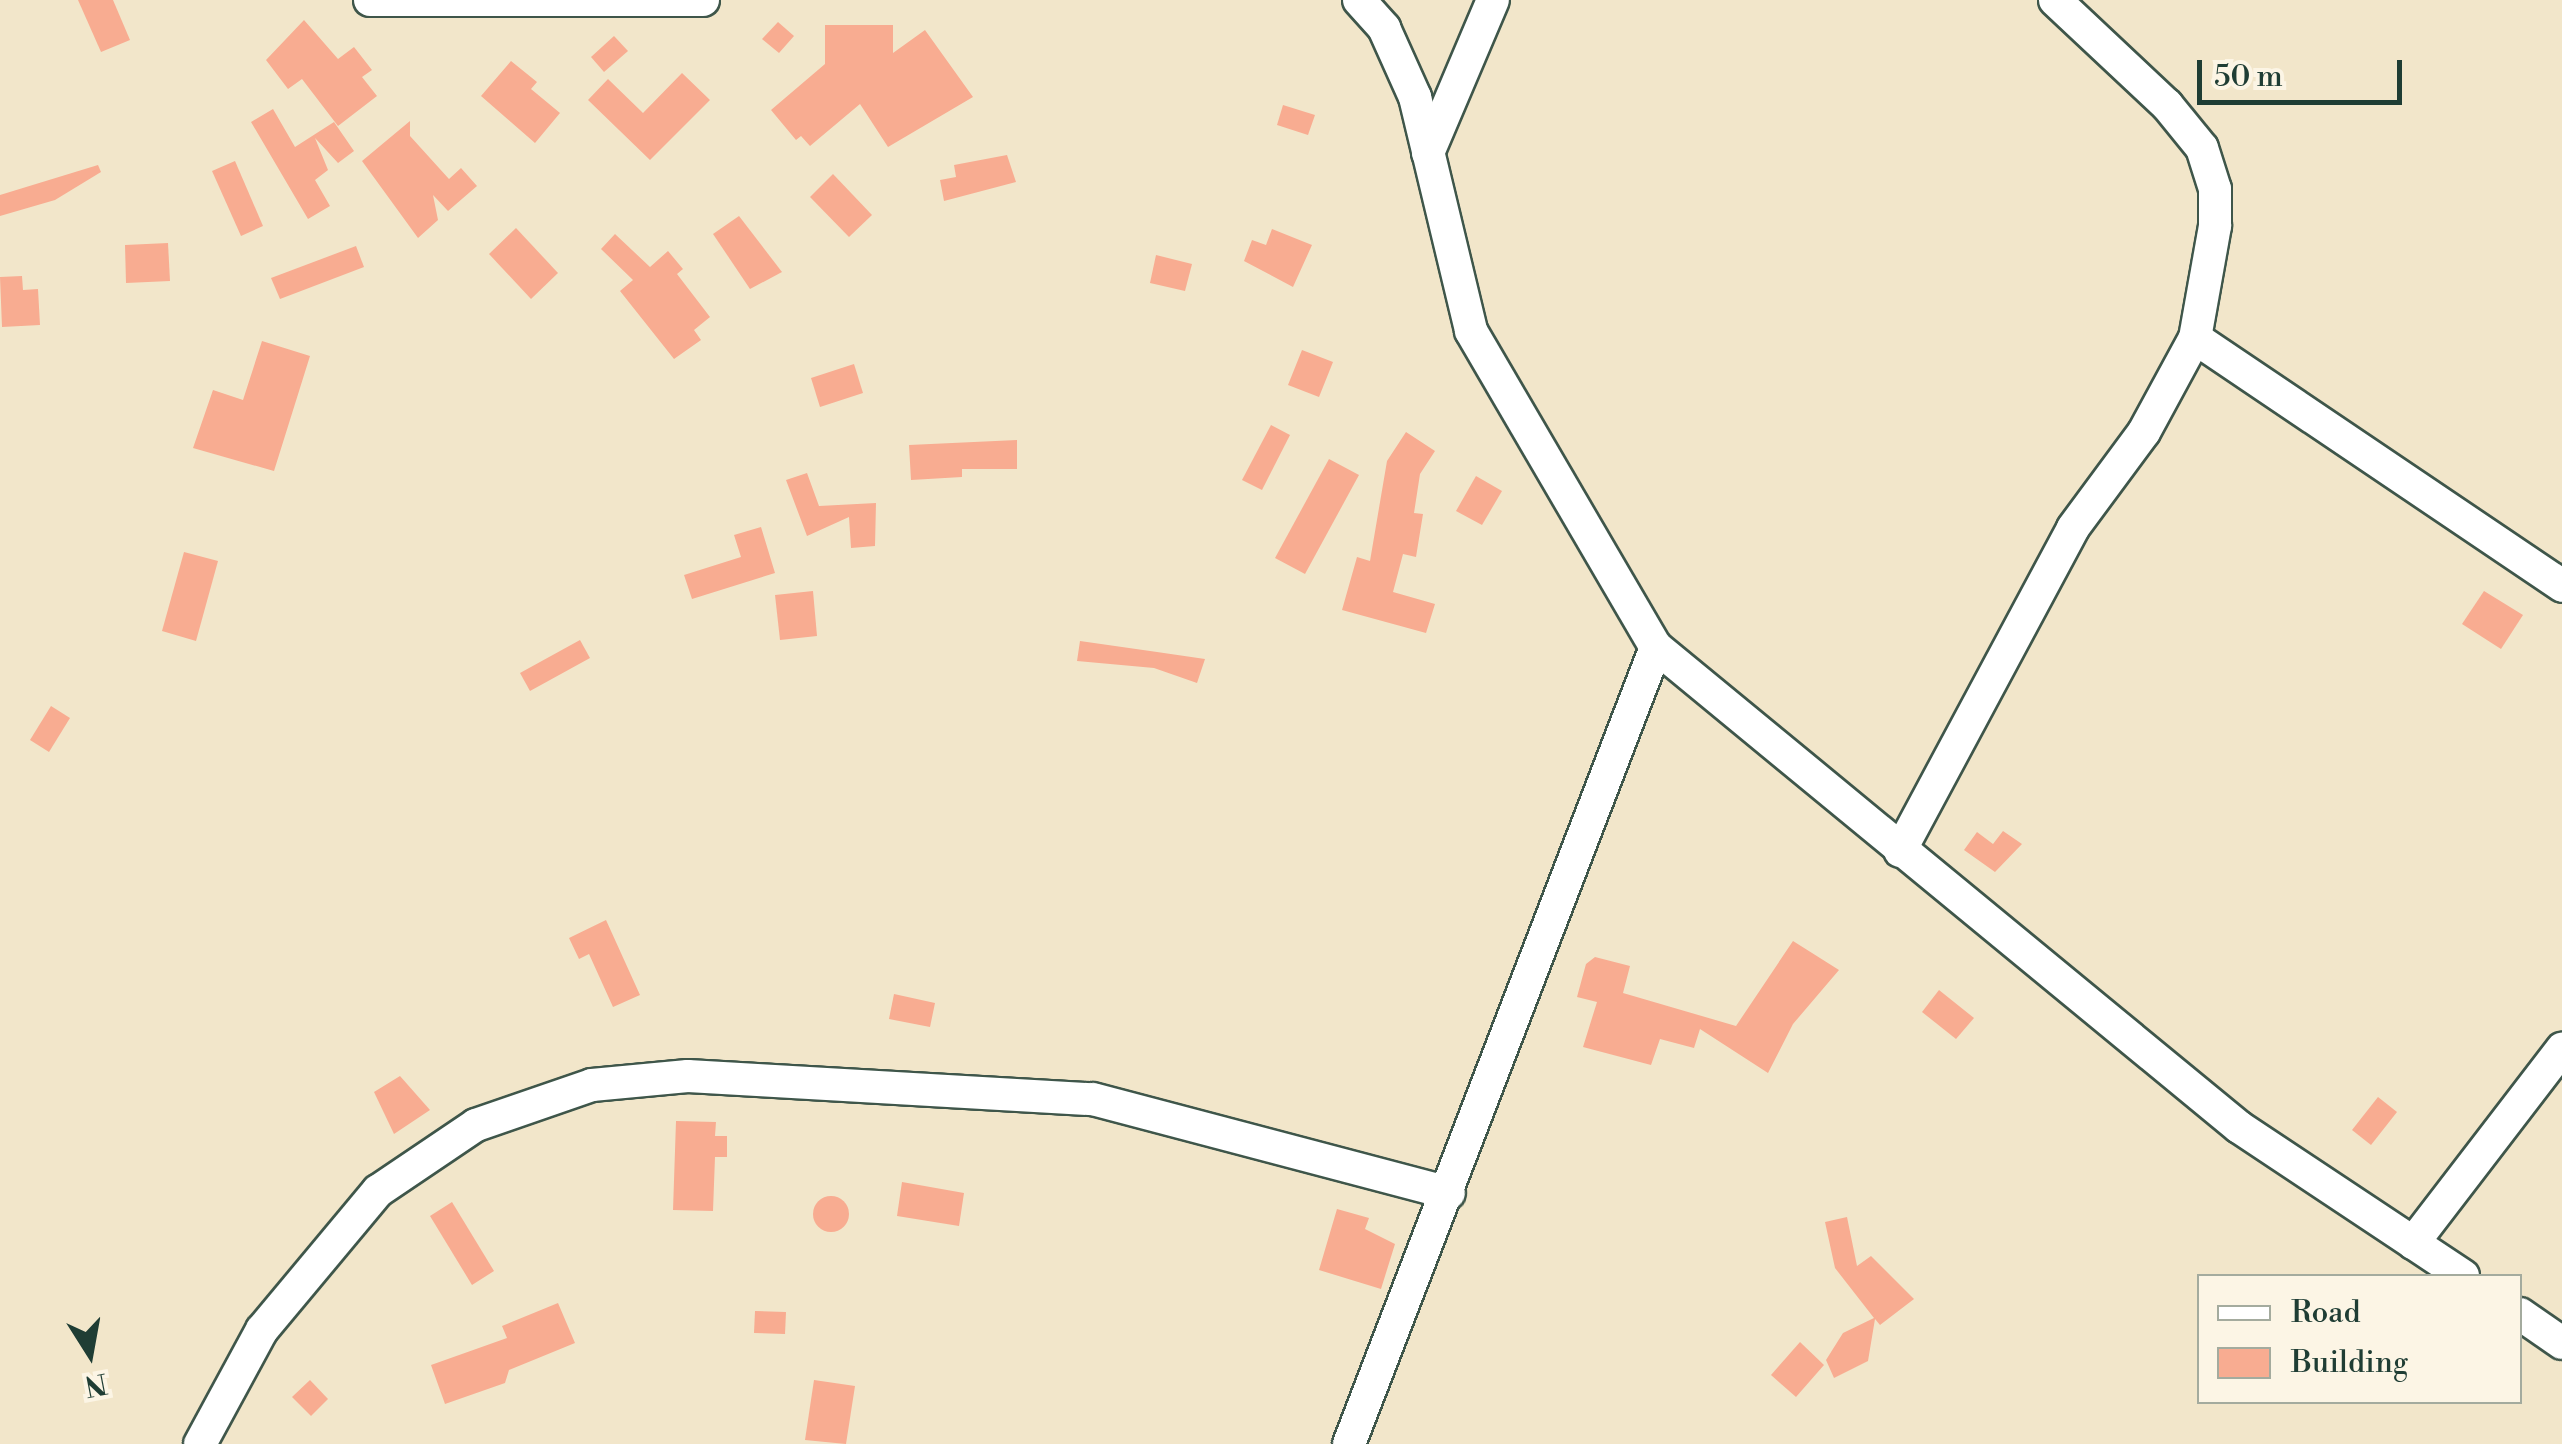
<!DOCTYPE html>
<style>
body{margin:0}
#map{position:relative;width:2562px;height:1444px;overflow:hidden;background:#f2e6ca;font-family:"Libre Bodoni",serif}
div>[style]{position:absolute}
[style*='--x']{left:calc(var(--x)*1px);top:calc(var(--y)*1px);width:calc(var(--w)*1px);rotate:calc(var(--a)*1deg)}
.building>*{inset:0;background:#f8ac91}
.round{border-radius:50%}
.roads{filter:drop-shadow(2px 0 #3f564a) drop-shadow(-2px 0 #3f564a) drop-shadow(0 2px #3f564a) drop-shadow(0 -2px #3f564a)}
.minor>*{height:32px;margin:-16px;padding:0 16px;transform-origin:16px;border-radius:16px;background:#fff}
span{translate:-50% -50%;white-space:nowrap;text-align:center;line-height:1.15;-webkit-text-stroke:9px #fcf5e5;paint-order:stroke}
.legend{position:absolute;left:2197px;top:1274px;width:325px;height:130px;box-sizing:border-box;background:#fcf5e5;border:2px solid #a4ab9e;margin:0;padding:12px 18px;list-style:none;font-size:30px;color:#1f3d34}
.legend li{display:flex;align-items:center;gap:20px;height:50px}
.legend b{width:50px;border:2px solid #a4ab9e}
.north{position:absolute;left:40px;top:1304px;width:100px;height:100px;-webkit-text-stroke:8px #fcf5e5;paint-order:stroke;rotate:169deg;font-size:28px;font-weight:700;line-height:40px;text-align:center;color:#1f3d34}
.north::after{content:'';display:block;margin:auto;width:35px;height:45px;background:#1f3d34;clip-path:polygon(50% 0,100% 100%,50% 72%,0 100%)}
.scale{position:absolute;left:2197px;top:60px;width:205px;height:45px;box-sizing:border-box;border:5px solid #1f3d34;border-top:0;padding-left:12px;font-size:30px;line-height:35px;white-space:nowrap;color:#1f3d34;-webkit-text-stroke:8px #fcf5e5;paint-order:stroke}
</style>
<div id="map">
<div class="building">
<i style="clip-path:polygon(78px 0,113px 0,130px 40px,101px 52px)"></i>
<i style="clip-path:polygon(304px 20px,338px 59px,354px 47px,372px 70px,362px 77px,377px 96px,338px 126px,302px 79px,288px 89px,266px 60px)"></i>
<i style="clip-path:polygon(778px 22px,794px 36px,779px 53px,762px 39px)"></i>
<i style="clip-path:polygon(825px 25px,893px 25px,893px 53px,925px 30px,973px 97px,888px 147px,860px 104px,810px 146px,801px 136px,796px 140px,771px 110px,825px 64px)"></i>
<i style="clip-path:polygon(614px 36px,628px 51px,604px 72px,591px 57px)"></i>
<i style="clip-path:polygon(511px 61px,537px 82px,531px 89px,560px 113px,535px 143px,481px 96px)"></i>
<i style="clip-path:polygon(682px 73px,710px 100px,650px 160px,588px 100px,608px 79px,643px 113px)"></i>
<i style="clip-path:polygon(1283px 105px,1315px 115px,1308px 135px,1277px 125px)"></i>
<i style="clip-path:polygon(273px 109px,295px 147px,334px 122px,354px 151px,338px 163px,315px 138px,328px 170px,315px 180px,330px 206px,308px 219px,251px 122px)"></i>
<i style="clip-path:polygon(410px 121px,410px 136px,449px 179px,461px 168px,477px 186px,448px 211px,433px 195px,438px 220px,418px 238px,362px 161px)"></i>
<i style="clip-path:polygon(1007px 155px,1016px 182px,944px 201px,940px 180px,956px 177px,954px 165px)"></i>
<i style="clip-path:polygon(235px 161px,263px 226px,241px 236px,212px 171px)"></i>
<i style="clip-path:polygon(98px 165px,101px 172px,55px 200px,0 216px,0 195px)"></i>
<i style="clip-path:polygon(833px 174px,872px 215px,849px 237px,810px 197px)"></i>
<i style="clip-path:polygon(739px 216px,782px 272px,750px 289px,713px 234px)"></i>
<i style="clip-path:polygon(516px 228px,558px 273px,531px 299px,489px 254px)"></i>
<i style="clip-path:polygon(1272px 229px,1312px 245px,1293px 287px,1244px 261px,1252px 240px,1266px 245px)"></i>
<i style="clip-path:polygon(615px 234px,650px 267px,668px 251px,683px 269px,677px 274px,710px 317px,694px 330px,701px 340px,674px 359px,620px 291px,633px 280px,601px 249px)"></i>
<i style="clip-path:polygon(168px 243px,170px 281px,126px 283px,125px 245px)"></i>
<i style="clip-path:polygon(356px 246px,364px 267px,280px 299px,271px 278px)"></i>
<i style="clip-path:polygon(1156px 255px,1192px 264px,1185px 291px,1150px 283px)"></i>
<i style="clip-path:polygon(22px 276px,23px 290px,38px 289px,40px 325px,2px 327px,0 277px)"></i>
<i style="clip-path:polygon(262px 341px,310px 356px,274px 471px,193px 448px,213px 390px,243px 400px)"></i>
<i style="clip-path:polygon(1302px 350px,1333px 362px,1319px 397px,1288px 385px)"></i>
<i style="clip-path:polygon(854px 364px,863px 393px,820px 407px,811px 378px)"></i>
<i style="clip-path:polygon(1271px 425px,1290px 435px,1262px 490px,1242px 480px)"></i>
<i style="clip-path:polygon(1406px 432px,1435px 451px,1420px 474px,1414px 513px,1423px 514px,1416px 557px,1403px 554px,1393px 592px,1435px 604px,1426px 633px,1342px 610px,1357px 557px,1370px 561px,1387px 461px)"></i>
<i style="clip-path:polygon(1017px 440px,1017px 469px,962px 469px,962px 477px,911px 480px,909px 445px)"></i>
<i style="clip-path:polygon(1329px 459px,1359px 475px,1305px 574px,1275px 558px)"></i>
<i style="clip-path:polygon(807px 473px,819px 506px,876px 503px,875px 546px,851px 548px,849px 517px,807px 536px,786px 480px)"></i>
<i style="clip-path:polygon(1476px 476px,1502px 491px,1482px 525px,1456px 511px)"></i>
<i style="clip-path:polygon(761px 527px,775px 573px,692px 599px,684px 575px,741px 557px,734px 535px)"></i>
<i style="clip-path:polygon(184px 552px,218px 561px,196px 641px,162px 631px)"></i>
<i style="clip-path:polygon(813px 591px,817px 636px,780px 640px,775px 595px)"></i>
<i style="clip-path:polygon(2484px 591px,2523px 615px,2501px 649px,2462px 624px)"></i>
<i style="clip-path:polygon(580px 640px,590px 658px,530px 691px,520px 673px)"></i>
<i style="clip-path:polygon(1080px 641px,1157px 652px,1205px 659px,1197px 683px,1154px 668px,1077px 661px)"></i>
<i style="clip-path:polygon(51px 706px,70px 718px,49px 752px,30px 740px)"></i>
<i style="clip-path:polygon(2003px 831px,2022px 844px,1995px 872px,1964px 850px,1977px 832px,1993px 844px)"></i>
<i style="clip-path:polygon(606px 920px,640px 995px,613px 1007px,589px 954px,579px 959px,569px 938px)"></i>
<i style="clip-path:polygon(1793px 941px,1839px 970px,1793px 1024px,1768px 1073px,1700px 1029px,1694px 1048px,1660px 1039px,1651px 1065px,1583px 1047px,1597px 1002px,1577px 997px,1586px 964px,1595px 957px,1630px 966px,1623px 993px,1736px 1026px)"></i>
<i style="clip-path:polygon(1939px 990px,1974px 1018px,1956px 1039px,1922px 1012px)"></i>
<i style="clip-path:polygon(894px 994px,935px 1003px,930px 1027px,889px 1019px)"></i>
<i style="clip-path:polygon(400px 1076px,430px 1110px,394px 1134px,374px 1092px)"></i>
<i style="clip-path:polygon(2378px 1097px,2397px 1112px,2371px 1145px,2352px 1130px)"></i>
<i style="clip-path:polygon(676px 1121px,716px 1122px,715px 1136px,727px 1136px,727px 1157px,715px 1157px,713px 1211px,673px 1210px)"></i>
<i style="clip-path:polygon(902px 1182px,964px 1193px,959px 1226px,897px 1216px)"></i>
<i class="round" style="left:813px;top:1196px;width:36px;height:36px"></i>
<i style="clip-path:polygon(452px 1202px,494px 1271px,472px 1285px,430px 1216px)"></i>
<i style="clip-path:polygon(1337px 1209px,1369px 1218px,1365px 1229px,1395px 1244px,1381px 1289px,1319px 1270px)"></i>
<i style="clip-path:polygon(1847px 1217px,1857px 1266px,1871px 1256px,1914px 1299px,1880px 1325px,1875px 1319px,1868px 1361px,1834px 1378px,1826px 1360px,1843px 1333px,1874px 1318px,1835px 1268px,1825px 1222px)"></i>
<i style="clip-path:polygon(558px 1303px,575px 1343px,509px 1370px,505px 1383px,445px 1404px,431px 1365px,507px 1338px,502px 1326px)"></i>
<i style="clip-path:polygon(755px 1311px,786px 1312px,785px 1334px,754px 1333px)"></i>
<i style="clip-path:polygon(1800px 1342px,1824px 1365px,1796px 1397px,1771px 1375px)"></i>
<i style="clip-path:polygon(310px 1380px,328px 1399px,311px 1416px,292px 1397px)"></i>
<i style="clip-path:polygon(814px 1380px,855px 1386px,846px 1444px,805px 1440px)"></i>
</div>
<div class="roads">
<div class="minor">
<i style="--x:370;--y:0;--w:333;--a:0"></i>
<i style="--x:1359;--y:0;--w:38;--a:48"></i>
<i style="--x:1384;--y:28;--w:76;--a:65.8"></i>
<i style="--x:1415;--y:97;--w:241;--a:76.5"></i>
<i style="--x:1471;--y:331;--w:366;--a:59.7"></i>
<i style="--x:1656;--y:647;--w:755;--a:39.47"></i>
<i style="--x:2239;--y:1127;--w:269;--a:33.6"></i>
<i style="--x:2055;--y:0;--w:154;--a:43.2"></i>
<i style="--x:2167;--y:105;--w:55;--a:50.9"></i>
<i style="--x:2202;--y:148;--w:43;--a:72.4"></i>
<i style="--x:2215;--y:189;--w:37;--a:90"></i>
<i style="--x:2215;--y:226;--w:114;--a:100.1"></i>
<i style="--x:1428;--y:153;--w:166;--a:-67"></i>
<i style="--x:1900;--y:851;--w:366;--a:-61.8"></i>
<i style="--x:2073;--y:528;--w:119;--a:-53.5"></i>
<i style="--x:2144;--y:432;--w:107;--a:-61.5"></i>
<i style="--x:2195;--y:338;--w:443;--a:34"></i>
<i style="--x:2413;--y:1243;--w:245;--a:-52.5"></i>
<i style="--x:2520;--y:1314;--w:51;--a:34.6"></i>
<i style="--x:200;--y:1444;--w:130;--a:-61.5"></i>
<i style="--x:262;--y:1330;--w:181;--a:-50.2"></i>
<i style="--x:378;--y:1191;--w:118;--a:-34"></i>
<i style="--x:476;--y:1125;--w:123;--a:-19"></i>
<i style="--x:592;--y:1085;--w:96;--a:-5.4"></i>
<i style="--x:688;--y:1076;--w:406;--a:3.3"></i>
<i style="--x:1093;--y:1099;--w:368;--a:14.8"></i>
<i style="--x:1349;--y:1444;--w:854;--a:-68.93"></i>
</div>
</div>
<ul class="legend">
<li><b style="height:12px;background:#fff"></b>Road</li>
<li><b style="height:28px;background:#f8ac91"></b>Building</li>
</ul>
<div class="north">N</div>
<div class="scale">50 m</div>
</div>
